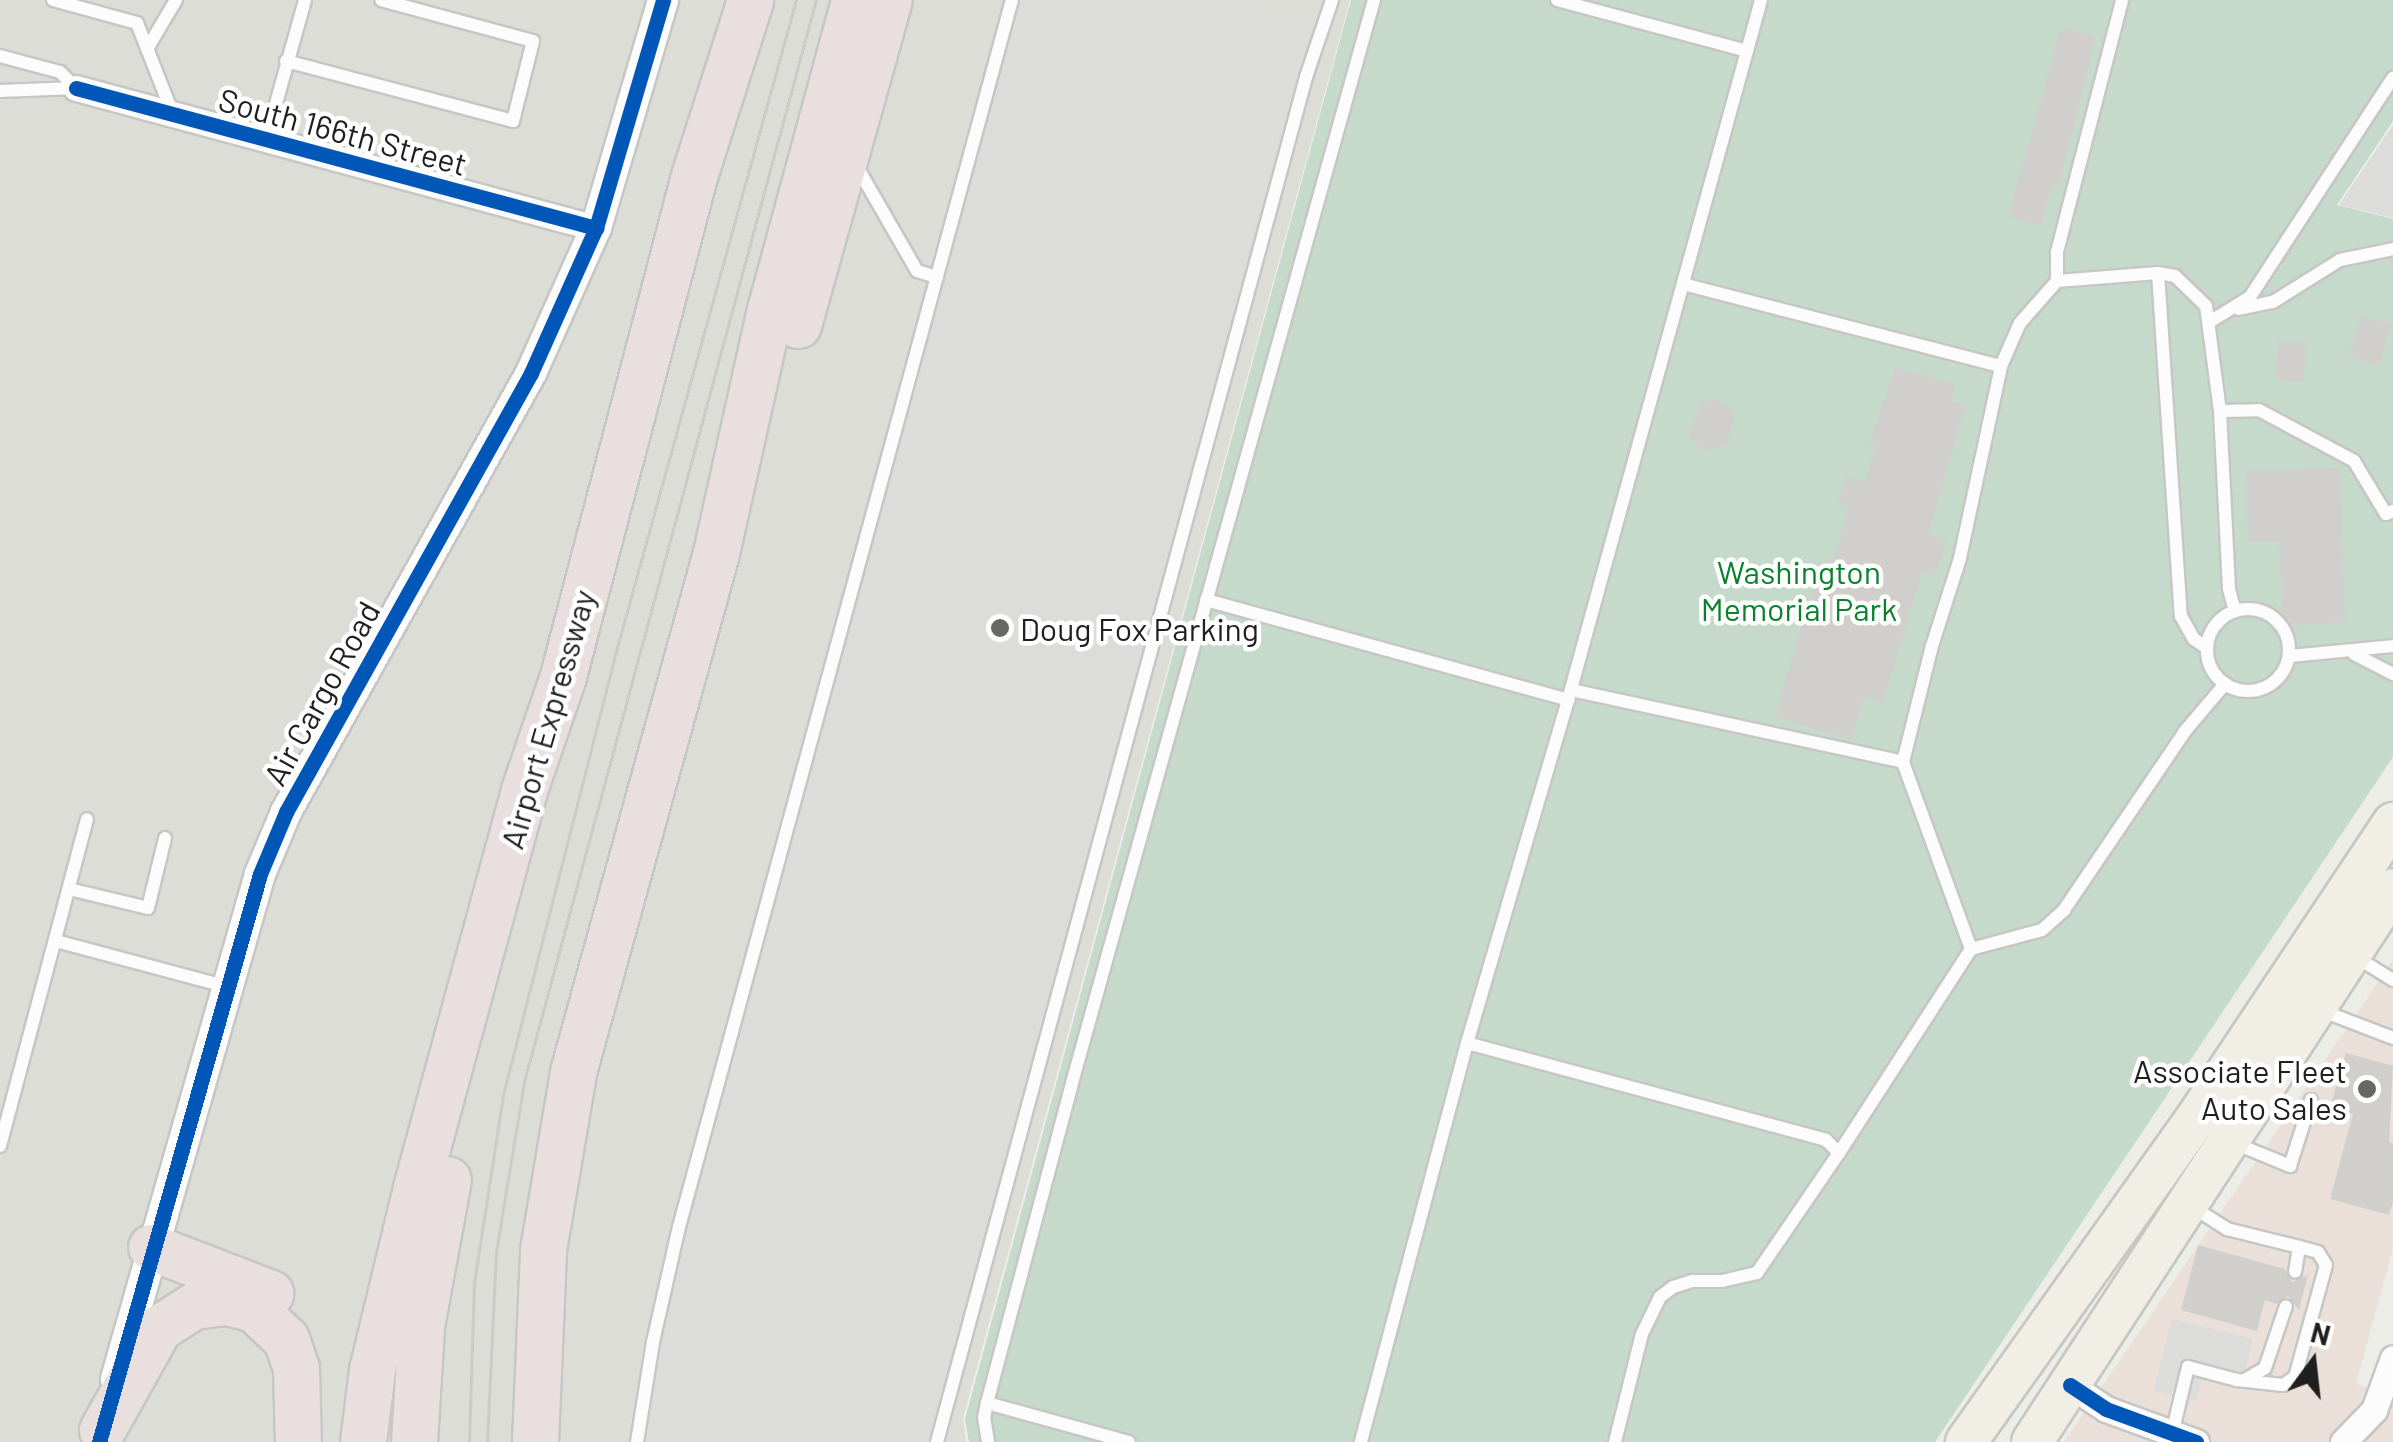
<!DOCTYPE html>
<style>
body{margin:0}
#map{position:relative;width:2393px;height:1442px;overflow:hidden;background:#edede8;font-family:Barlow,sans-serif}
div>[style]{position:absolute}
[style*='--x']{left:calc(var(--x)*1px);top:calc(var(--y)*1px);width:calc(var(--w)*1px);rotate:calc(var(--a)*1deg)}
.commercial>*{inset:0;background:#ebe0d9}
.airport>*{inset:0;background:#ddddd7}
.cemetery>*{inset:0;background:#c6dacb}
.parking>*{inset:0;background:#dcdcda}
.building>*{inset:0;background:#d0cfcb}
.roads{filter:drop-shadow(2px 0 #c6c6c4) drop-shadow(-2px 0 #c6c6c4) drop-shadow(0 2px #c6c6c4) drop-shadow(0 -2px #c6c6c4)}
.service>*{height:12px;margin:-6px;padding:0 6px;transform-origin:6px;border-radius:6px;background:#fcfcfc}
.service>.ring{margin:-6px;padding:0;box-sizing:content-box;background:none;border:12px solid #fcfcfc;border-radius:50%}
.minor>*{height:25px;margin:-12.5px;padding:0 12.5px;transform-origin:12.5px;border-radius:12.5px;background:#fcfcfc}
.tertiary>*{height:30px;margin:-15px;padding:0 15px;transform-origin:15px;border-radius:15px;background:#fcfcfc}
.primary>*{height:40px;margin:-20px;padding:0 20px;transform-origin:20px;border-radius:20px;background:#f1efe5}
.motorway>*{height:45px;margin:-22.5px;padding:0 22.5px;transform-origin:22.5px;border-radius:22.5px;background:#eadfdf}
.tram>*{height:2.5px;margin:-1.25px;padding:0 1.25px;transform-origin:1.25px;border-radius:1.25px;background:#cbcbca}
.cycleway>*{height:15px;margin:-7.5px;padding:0 7.5px;transform-origin:7.5px;border-radius:7.5px;background:#0057b8}
.dots>*{width:28px;height:28px;translate:-50% -50%;box-sizing:border-box;border:5px solid #fff;border-radius:50%}
span{translate:-50% -50%;white-space:nowrap;text-align:center;line-height:1.15;-webkit-text-stroke:9px #fff;paint-order:stroke}
.street-label{font-size:32px;color:#1f1f1f}
.park-label{font-size:32px;color:#09812d}
.poi-label{font-size:32px;color:#1f1f1f}
.left{translate:0 -50%;text-align:left}
.right{translate:-100% -50%;text-align:right}
.north{position:absolute;left:2263px;top:1312px;width:100px;height:100px;-webkit-text-stroke:8px #fff;paint-order:stroke;rotate:15deg;font-size:28px;font-weight:700;line-height:40px;text-align:center;color:#1f1f1f}
.north::after{content:'';display:block;margin:auto;width:35px;height:45px;background:#1f1f1f;clip-path:polygon(50% 0,100% 100%,50% 72%,0 100%)}
</style>
<div id="map">
<div class="commercial">
<i style="clip-path:polygon(2393px 960px,2393px 1249px,2356px 1384px,2393px 1394px,2393px 1442px,2064px 1442px)"></i>
</div>
<div class="airport">
<i style="clip-path:polygon(0 0,1350px 0,963px 1418px,966px 1442px,0 1442px)"></i>
</div>
<div class="cemetery">
<i style="clip-path:polygon(1351px 0,2393px 0,2393px 121px,2337px 205px,2393px 219px,2393px 757px,1935px 1442px,969px 1442px,965px 1419px)"></i>
</div>
<div class="parking">
<i style="clip-path:polygon(1013px 0,1211px 0,1320px 29px,937px 1442px,637px 1442px,653px 1342px)"></i>
<i style="clip-path:polygon(2393px 125px,2393px 218px,2339px 205px)"></i>
<i style="clip-path:polygon(2172px 1319px,2253px 1339px,2241px 1389px,2202px 1379px,2196px 1401px,2154px 1391px)"></i>
</div>
<div class="building">
<i style="clip-path:polygon(2061px 27px,2096px 36px,2059px 187px,2052px 185px,2041px 226px,2008px 217px)"></i>
<i style="clip-path:polygon(2361px 316px,2391px 324px,2379px 366px,2349px 357px)"></i>
<i style="clip-path:polygon(2278px 341px,2306px 343px,2304px 382px,2275px 380px)"></i>
<i style="clip-path:polygon(1895px 368px,1956px 384px,1951px 401px,1966px 406px,1928px 534px,1946px 540px,1936px 576px,1922px 572px,1883px 703px,1864px 697px,1852px 740px,1775px 717px,1813px 585px,1818px 586px,1826px 559px,1833px 560px,1849px 506px,1838px 503px,1846px 476px,1865px 482px,1876px 444px,1870px 442px)"></i>
<i style="clip-path:polygon(1718px 399px,1735px 414px,1726px 447px,1703px 451px,1690px 438px,1699px 403px)"></i>
<i style="clip-path:polygon(2340px 468px,2345px 623px,2283px 625px,2279px 541px,2248px 542px,2246px 471px)"></i>
<i style="clip-path:polygon(2346px 1053px,2393px 1066px,2389px 1142px,2393px 1143px,2393px 1201px,2389px 1215px,2330px 1199px,2353px 1114px,2330px 1108px)"></i>
<i style="clip-path:polygon(2198px 1245px,2285px 1269px,2292px 1282px,2308px 1275px,2299px 1310px,2288px 1296px,2276px 1304px,2265px 1300px,2257px 1331px,2181px 1310px)"></i>
</div>
<div class="roads">
<div class="service">
<i style="--x:53;--y:0;--w:87;--a:15.3"></i>
<i style="--x:137;--y:23;--w:96;--a:68.5"></i>
<i style="--x:1557;--y:0;--w:197;--a:15"></i>
<i style="--x:1747;--y:51;--w:673;--a:105.42"></i>
<i style="--x:147;--y:49;--w:57;--a:-59.4"></i>
<i style="--x:1747;--y:51;--w:53;--a:-74.6"></i>
<i style="--x:0;--y:56;--w:62;--a:14.9"></i>
<i style="--x:60;--y:72;--w:23;--a:45"></i>
<i style="--x:286;--y:61;--w:235;--a:14.8"></i>
<i style="--x:513;--y:121;--w:82;--a:-76"></i>
<i style="--x:533;--y:41;--w:157;--a:-164.9"></i>
<i style="--x:0;--y:91;--w:76;--a:-2.3"></i>
<i style="--x:266;--y:139;--w:144;--a:-74.3"></i>
<i style="--x:856;--y:165;--w:122;--a:60.1"></i>
<i style="--x:917;--y:271;--w:21;--a:17"></i>
<i style="--x:2158;--y:273;--w:344;--a:86.2"></i>
<i style="--x:2181;--y:616;--w:26;--a:61"></i>
<i style="--x:2194;--y:639;--w:16;--a:35"></i>
<i style="--x:2057;--y:281;--w:101;--a:-4.5"></i>
<i style="--x:2158;--y:273;--w:17;--a:10"></i>
<i style="--x:2175;--y:276;--w:43;--a:44.1"></i>
<i style="--x:2206;--y:306;--w:106;--a:82.4"></i>
<i style="--x:2220;--y:411;--w:178;--a:87.1"></i>
<i style="--x:2229;--y:589;--w:23;--a:75"></i>
<i style="--x:1683;--y:284;--w:328;--a:14.5"></i>
<i style="--x:2001;--y:366;--w:47;--a:-66.2"></i>
<i style="--x:2020;--y:323;--w:56;--a:-48.6"></i>
<i style="--x:2057;--y:281;--w:29;--a:-90"></i>
<i style="--x:2057;--y:252;--w:260;--a:-75.5"></i>
<i style="--x:2239;--y:309;--w:35;--a:-12"></i>
<i style="--x:2273;--y:302;--w:79;--a:-32.1"></i>
<i style="--x:2340;--y:260;--w:54;--a:-11.7"></i>
<i style="--x:2211;--y:321;--w:46;--a:-31.6"></i>
<i style="--x:2250;--y:297;--w:262;--a:-56.9"></i>
<i style="--x:2220;--y:411;--w:39;--a:-1"></i>
<i style="--x:2259;--y:410;--w:108;--a:28.2"></i>
<i style="--x:2354;--y:461;--w:62;--a:58.9"></i>
<i style="--x:2386;--y:514;--w:8;--a:-23"></i>
<i style="--x:1206;--y:600;--w:376;--a:15.4"></i>
<i style="--x:1568;--y:700;--w:358;--a:106.4"></i>
<i style="--x:1467;--y:1043;--w:413;--a:104.9"></i>
<i class="ring" style="left:2207px;top:609px;width:70px;height:70px"></i>
<i style="--x:2354;--y:654;--w:44;--a:27.1"></i>
<i style="--x:2290;--y:656;--w:103;--a:-5.5"></i>
<i style="--x:1571;--y:690;--w:340;--a:12.2"></i>
<i style="--x:1903;--y:762;--w:120;--a:-76"></i>
<i style="--x:1932;--y:646;--w:92;--a:-72.3"></i>
<i style="--x:1960;--y:558;--w:196;--a:-77.9"></i>
<i style="--x:69;--y:889;--w:81;--a:13.5"></i>
<i style="--x:148;--y:908;--w:72;--a:-76.3"></i>
<i style="--x:56;--y:941;--w:178;--a:15"></i>
<i style="--x:1971;--y:949;--w:73;--a:-15"></i>
<i style="--x:2042;--y:930;--w:30;--a:-42"></i>
<i style="--x:2064;--y:910;--w:216;--a:-55.9"></i>
<i style="--x:2185;--y:731;--w:62;--a:-49.6"></i>
<i style="--x:2356;--y:957;--w:44;--a:31.9"></i>
<i style="--x:2320;--y:1010;--w:78;--a:21"></i>
<i style="--x:1467;--y:1043;--w:372;--a:15.1"></i>
<i style="--x:1826;--y:1140;--w:18;--a:45"></i>
<i style="--x:1839;--y:1153;--w:243;--a:-57.1"></i>
<i style="--x:1971;--y:949;--w:199;--a:-110"></i>
<i style="--x:2234;--y:1143;--w:61;--a:22.3"></i>
<i style="--x:2290;--y:1166;--w:69;--a:-72.3"></i>
<i style="--x:0;--y:1146;--w:338;--a:-75.1"></i>
<i style="--x:2191;--y:1206;--w:43;--a:32.6"></i>
<i style="--x:2227;--y:1229;--w:74;--a:14"></i>
<i style="--x:2299;--y:1247;--w:25;--a:99"></i>
<i style="--x:2245;--y:1380;--w:23;--a:-31"></i>
<i style="--x:2265;--y:1368;--w:65;--a:-71.3"></i>
<i style="--x:987;--y:1403;--w:147;--a:15.4"></i>
<i style="--x:2172;--y:1434;--w:69;--a:-76.6"></i>
<i style="--x:2188;--y:1367;--w:51;--a:14.9"></i>
<i style="--x:2237;--y:1380;--w:46;--a:6.2"></i>
<i style="--x:2283;--y:1385;--w:14;--a:-34"></i>
<i style="--x:2295;--y:1377;--w:116;--a:-74.5"></i>
<i style="--x:2326;--y:1265;--w:15;--a:-122"></i>
<i style="--x:2318;--y:1252;--w:20;--a:-165"></i>
<i style="--x:637;--y:1442;--w:101;--a:-80.9"></i>
<i style="--x:653;--y:1342;--w:118;--a:-77.3"></i>
<i style="--x:679;--y:1227;--w:1271;--a:-74.82"></i>
<i style="--x:937;--y:1442;--w:1414;--a:-74.87"></i>
<i style="--x:1306;--y:77;--w:81;--a:-71.3"></i>
<i style="--x:988;--y:1442;--w:24;--a:-99"></i>
<i style="--x:984;--y:1418;--w:15;--a:-79"></i>
<i style="--x:987;--y:1403;--w:331;--a:-75.1"></i>
<i style="--x:1072;--y:1083;--w:1124;--a:-74.42"></i>
<i style="--x:1615;--y:1442;--w:111;--a:-76"></i>
<i style="--x:1642;--y:1334;--w:41;--a:-64.1"></i>
<i style="--x:1660;--y:1297;--w:16;--a:-38"></i>
<i style="--x:1673;--y:1287;--w:21;--a:-17"></i>
<i style="--x:1693;--y:1281;--w:29;--a:0"></i>
<i style="--x:1722;--y:1281;--w:36;--a:-13"></i>
<i style="--x:1757;--y:1273;--w:145;--a:-55.7"></i>
</div>
<div class="minor">
<i style="--x:76;--y:88;--w:539;--a:15.07"></i>
<i style="--x:2070;--y:1385;--w:43;--a:33.7"></i>
<i style="--x:2106;--y:1409;--w:96;--a:20.1"></i>
<i style="--x:2343;--y:1442;--w:45;--a:-45.9"></i>
<i style="--x:2374;--y:1410;--w:55;--a:-69.9"></i>
</div>
<div class="tertiary">
<i style="--x:116;--y:1379;--w:525;--a:-74.08"></i>
<i style="--x:260;--y:874;--w:67;--a:-67.2"></i>
<i style="--x:286;--y:812;--w:503;--a:-60.83"></i>
<i style="--x:531;--y:373;--w:159;--a:-65.9"></i>
<i style="--x:596;--y:228;--w:238;--a:-73.6"></i>
</div>
<div class="primary">
<i style="--x:1966;--y:1442;--w:402;--a:-54.6"></i>
<i style="--x:2199;--y:1114;--w:350;--a:-56.3"></i>
<i style="--x:2032;--y:1442;--w:660;--a:-56.86"></i>
</div>
<div class="motorway">
<i style="--x:798;--y:325;--w:337;--a:-74.4"></i>
<i style="--x:151;--y:1247;--w:128;--a:21.1"></i>
<i style="--x:102;--y:1430;--w:117;--a:-60.8"></i>
<i style="--x:159;--y:1328;--w:40;--a:-32.9"></i>
<i style="--x:193;--y:1306;--w:33;--a:-7"></i>
<i style="--x:226;--y:1302;--w:29;--a:14"></i>
<i style="--x:254;--y:1309;--w:44;--a:43.2"></i>
<i style="--x:286;--y:1339;--w:31;--a:71"></i>
<i style="--x:296;--y:1368;--w:74;--a:88.5"></i>
<i style="--x:363;--y:1442;--w:73;--a:-82.9"></i>
<i style="--x:372;--y:1370;--w:187;--a:-76.4"></i>
<i style="--x:416;--y:1188;--w:412;--a:-74.8"></i>
<i style="--x:524;--y:790;--w:120;--a:-71.1"></i>
<i style="--x:563;--y:676;--w:517;--a:-75.32"></i>
<i style="--x:694;--y:176;--w:185;--a:-72.3"></i>
<i style="--x:414;--y:1442;--w:116;--a:-86.5"></i>
<i style="--x:421;--y:1326;--w:149;--a:-79.6"></i>
<i style="--x:535;--y:1442;--w:192;--a:-87.6"></i>
<i style="--x:543;--y:1250;--w:181;--a:-80.4"></i>
<i style="--x:573;--y:1072;--w:538;--a:-74.6"></i>
<i style="--x:716;--y:553;--w:249;--a:-77.5"></i>
<i style="--x:770;--y:310;--w:321;--a:-74.8"></i>
</div>
</div>
<div class="tram">
<i style="--x:469;--y:1442;--w:159;--a:-88.2"></i>
<i style="--x:474;--y:1283;--w:190;--a:-81.2"></i>
<i style="--x:503;--y:1095;--w:454;--a:-75.7"></i>
<i style="--x:615;--y:655;--w:680;--a:-74.55"></i>
<i style="--x:487;--y:1442;--w:190;--a:-87.3"></i>
<i style="--x:496;--y:1252;--w:172;--a:-80.6"></i>
<i style="--x:524;--y:1082;--w:1121;--a:-74.9"></i>
</div>
<div class="cycleway">
<i style="--x:76;--y:88;--w:539;--a:15.07"></i>
<i style="--x:2070;--y:1385;--w:43;--a:33.7"></i>
<i style="--x:2106;--y:1409;--w:96;--a:20.1"></i>
<i style="--x:99;--y:1442;--w:590;--a:-74.17"></i>
<i style="--x:260;--y:874;--w:67;--a:-67.2"></i>
<i style="--x:286;--y:812;--w:503;--a:-60.83"></i>
<i style="--x:531;--y:373;--w:159;--a:-65.9"></i>
<i style="--x:596;--y:228;--w:238;--a:-73.6"></i>
</div>
<div class="dots">
<i style="left:1000px;top:628px;background:#676765"></i>
<i style="left:2367px;top:1089px;background:#676765"></i>
</div>
<div class="street-label">
<span style="left:343px;top:131px;rotate:15deg">South 166th Street</span>
<span style="left:321px;top:693px;rotate:-61deg">Air Cargo Road</span>
<span style="left:547px;top:719px;rotate:-74deg">Airport Expressway</span>
</div>
<div class="park-label">
<span style="left:1799px;top:590px">Washington<br>Memorial Park</span>
</div>
<div class="poi-label">
<span class="left" style="left:1020px;top:628px">Doug Fox Parking</span>
<span class="right" style="left:2347px;top:1089px">Associate Fleet<br>Auto Sales</span>
</div>
<div class="north">N</div>
</div>
